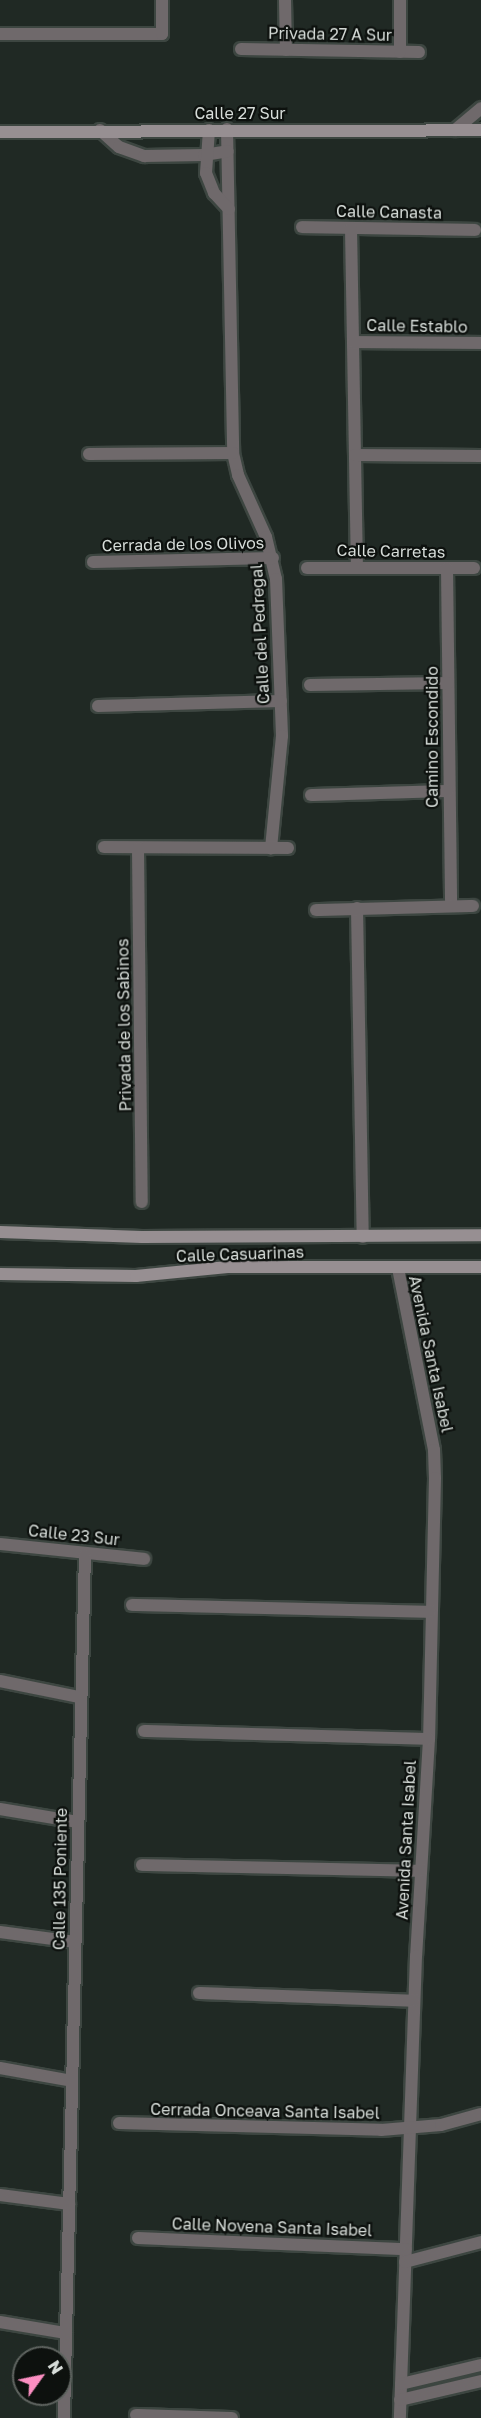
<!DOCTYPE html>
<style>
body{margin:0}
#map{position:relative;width:481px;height:2418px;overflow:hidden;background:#202924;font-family:"Golos Text",sans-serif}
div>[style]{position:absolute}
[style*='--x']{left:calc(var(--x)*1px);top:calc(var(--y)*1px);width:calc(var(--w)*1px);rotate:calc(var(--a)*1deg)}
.roads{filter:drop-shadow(2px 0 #3d4641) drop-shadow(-2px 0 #3d4641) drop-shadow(0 2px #3d4641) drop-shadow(0 -2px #3d4641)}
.street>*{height:12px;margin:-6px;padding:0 6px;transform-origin:6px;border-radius:6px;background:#6f696b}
.secondary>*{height:12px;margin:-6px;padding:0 6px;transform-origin:6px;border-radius:6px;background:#978f92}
span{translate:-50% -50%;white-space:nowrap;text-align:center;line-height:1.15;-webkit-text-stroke:4.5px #0d110e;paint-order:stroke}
.street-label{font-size:16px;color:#d7ddd9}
.north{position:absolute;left:12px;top:2346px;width:60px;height:60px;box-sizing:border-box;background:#0d110e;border:2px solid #5e635f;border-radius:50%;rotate:57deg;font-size:16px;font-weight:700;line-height:24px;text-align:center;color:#d7ddd9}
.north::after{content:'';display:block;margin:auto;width:21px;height:27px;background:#fc8fc2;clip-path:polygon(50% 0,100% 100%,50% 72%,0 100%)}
</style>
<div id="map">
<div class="roads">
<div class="street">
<i style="--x:285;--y:0;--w:50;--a:88.9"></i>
<i style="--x:0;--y:34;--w:162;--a:0"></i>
<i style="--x:162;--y:34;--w:34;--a:-90"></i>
<i style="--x:241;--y:49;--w:178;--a:1"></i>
<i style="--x:400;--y:52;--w:52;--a:-90"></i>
<i style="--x:227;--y:129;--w:324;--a:88.9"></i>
<i style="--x:233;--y:453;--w:23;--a:77"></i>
<i style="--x:238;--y:475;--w:68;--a:65.7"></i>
<i style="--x:266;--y:537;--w:43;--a:76.6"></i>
<i style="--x:276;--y:579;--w:157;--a:87.8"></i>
<i style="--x:282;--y:736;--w:113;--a:95.6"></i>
<i style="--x:100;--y:130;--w:25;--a:42"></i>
<i style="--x:119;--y:147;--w:27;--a:20"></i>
<i style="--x:144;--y:156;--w:60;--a:-1"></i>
<i style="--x:204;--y:155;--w:24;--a:-9"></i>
<i style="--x:209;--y:130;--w:43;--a:94"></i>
<i style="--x:206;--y:173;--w:22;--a:68"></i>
<i style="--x:214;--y:193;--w:22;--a:47"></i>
<i style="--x:455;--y:130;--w:34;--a:-40"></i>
<i style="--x:302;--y:227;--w:173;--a:1"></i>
<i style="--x:351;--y:228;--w:339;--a:89"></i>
<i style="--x:353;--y:342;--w:128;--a:0.4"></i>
<i style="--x:89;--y:454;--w:144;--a:-0.4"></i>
<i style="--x:355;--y:455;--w:126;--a:0.5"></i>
<i style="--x:93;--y:562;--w:180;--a:-1.3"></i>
<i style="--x:307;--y:568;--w:167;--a:0"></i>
<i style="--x:447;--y:568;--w:338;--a:89.3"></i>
<i style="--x:310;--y:685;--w:138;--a:-0.8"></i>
<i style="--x:98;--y:706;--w:183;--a:-1.6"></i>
<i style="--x:311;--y:795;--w:137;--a:-1.7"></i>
<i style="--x:104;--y:847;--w:184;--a:0.3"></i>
<i style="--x:138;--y:848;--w:354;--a:89.4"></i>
<i style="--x:357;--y:908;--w:329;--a:89"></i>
<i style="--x:316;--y:910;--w:157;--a:-1.5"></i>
<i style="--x:398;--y:1268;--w:186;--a:78.8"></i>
<i style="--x:434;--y:1450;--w:28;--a:88"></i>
<i style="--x:435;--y:1478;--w:261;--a:91.3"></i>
<i style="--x:429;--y:1739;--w:217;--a:93.4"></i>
<i style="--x:416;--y:1956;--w:462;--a:92"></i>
<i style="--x:0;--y:1544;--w:145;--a:5.9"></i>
<i style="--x:132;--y:1605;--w:298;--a:1.3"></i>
<i style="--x:0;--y:1681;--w:81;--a:11.4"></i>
<i style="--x:144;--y:1731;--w:285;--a:1.6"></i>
<i style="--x:0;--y:1809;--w:79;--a:9.5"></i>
<i style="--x:142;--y:1865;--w:279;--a:1.2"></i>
<i style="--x:0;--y:1932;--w:76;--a:7.6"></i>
<i style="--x:199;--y:1993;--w:215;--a:2.1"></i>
<i style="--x:0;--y:2068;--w:73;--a:10.2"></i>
<i style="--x:119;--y:2123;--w:262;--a:1.5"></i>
<i style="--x:381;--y:2130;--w:60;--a:-4.8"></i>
<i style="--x:441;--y:2125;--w:41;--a:-15.4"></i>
<i style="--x:0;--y:2195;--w:70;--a:7.4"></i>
<i style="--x:138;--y:2238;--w:268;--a:2.4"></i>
<i style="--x:405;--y:2262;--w:79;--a:-14.7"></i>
<i style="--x:0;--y:2322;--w:67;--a:9.5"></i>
<i style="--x:401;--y:2384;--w:82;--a:-13.4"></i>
<i style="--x:400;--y:2400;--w:83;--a:-13.2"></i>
<i style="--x:136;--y:2415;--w:96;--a:1.8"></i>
<i style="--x:64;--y:2418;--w:863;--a:-88.61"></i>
</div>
<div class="secondary">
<i style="--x:0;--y:132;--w:481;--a:-0.2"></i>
<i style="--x:0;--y:1232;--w:142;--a:2"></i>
<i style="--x:142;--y:1237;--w:339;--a:-0.3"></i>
<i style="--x:0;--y:1274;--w:136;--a:0.8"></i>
<i style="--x:136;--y:1276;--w:92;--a:-5.6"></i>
<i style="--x:228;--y:1267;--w:253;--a:0"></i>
</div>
</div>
<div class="street-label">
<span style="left:330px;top:34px;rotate:1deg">Privada 27 A Sur</span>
<span style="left:240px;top:113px">Calle 27 Sur</span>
<span style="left:389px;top:212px;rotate:1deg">Calle Canasta</span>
<span style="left:417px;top:326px;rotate:1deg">Calle Establo</span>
<span style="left:183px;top:544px;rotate:-1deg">Cerrada de los Olivos</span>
<span style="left:391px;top:551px;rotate:1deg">Calle Carretas</span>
<span style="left:260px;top:634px;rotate:-93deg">Calle del Pedregal</span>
<span style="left:432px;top:737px;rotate:-90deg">Camino Escondido</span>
<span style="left:124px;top:1025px;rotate:-91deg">Privada de los Sabinos</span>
<span style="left:240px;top:1254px;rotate:-2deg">Calle Casuarinas</span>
<span style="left:431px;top:1354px;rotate:78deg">Avenida Santa Isabel</span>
<span style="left:74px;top:1535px;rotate:6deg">Calle 23 Sur</span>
<span style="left:406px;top:1840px;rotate:-87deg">Avenida Santa Isabel</span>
<span style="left:60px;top:1879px;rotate:-89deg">Calle 135 Poniente</span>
<span style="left:265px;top:2111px;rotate:1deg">Cerrada Onceava Santa Isabel</span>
<span style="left:272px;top:2227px;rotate:2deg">Calle Novena Santa Isabel</span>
</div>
<div class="north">N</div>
</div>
